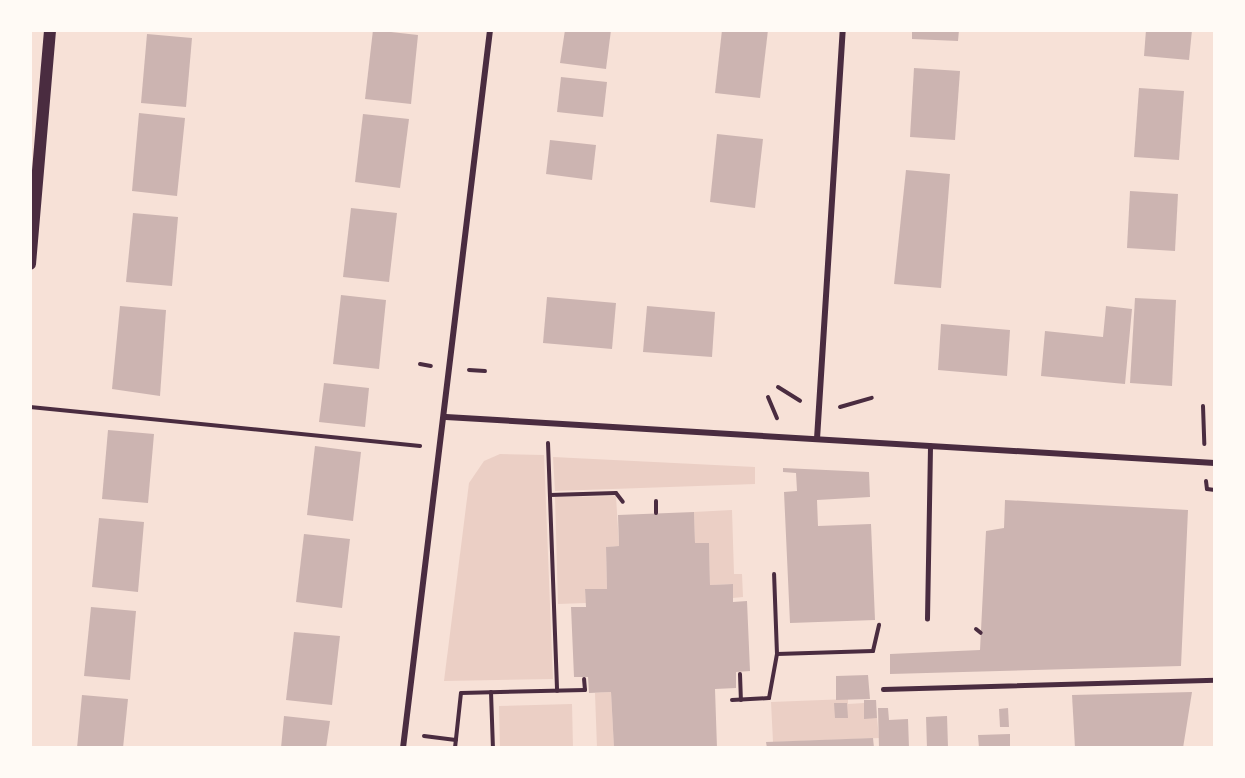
<!DOCTYPE html>
<style>
body{margin:0}
#map{position:relative;width:1245px;height:778px;overflow:hidden;background:#f7e1d7;font-family:Roboto,sans-serif}
div>[style]{position:absolute}
[style*='--x']{left:calc(var(--x)*1px);top:calc(var(--y)*1px);width:calc(var(--w)*1px);rotate:calc(var(--a)*1deg)}
.green>*{inset:0;background:#ebcfc5}
.building>*{inset:0;background:#ccb4b1}
.path>*{height:4px;margin:-2px;padding:0 2px;transform-origin:2px;border-radius:2px;background:#4a2c40}
.service>*{height:4.5px;margin:-2.25px;padding:0 2.25px;transform-origin:2.25px;border-radius:2.25px;background:#4a2c40}
.minor>*{height:6px;margin:-3px;padding:0 3px;transform-origin:3px;border-radius:3px;background:#4a2c40}
.secondary>*{height:12px;margin:-6px;padding:0 6px;transform-origin:6px;border-radius:6px;background:#4a2c40}
span{translate:-50% -50%;white-space:nowrap;text-align:center;line-height:1.15;-webkit-text-stroke:4.5px #fffaf5;paint-order:stroke}
.frame{position:absolute;inset:0;border:32px solid #fffaf5;pointer-events:none}
</style>
<div id="map">
<div class="green">
<i style="clip-path:polygon(500px 454px,544px 455px,553px 679px,444px 681px,469px 483px,484px 461px)"></i>
<i style="clip-path:polygon(553px 457px,755px 467px,755px 484px,555px 491px)"></i>
<i style="clip-path:polygon(616px 496px,619px 546px,606px 547px,607px 589px,585px 589px,586px 603px,558px 604px,555px 497px)"></i>
<i style="clip-path:polygon(732px 510px,734px 574px,742px 574px,743px 597px,733px 598px,732px 584px,710px 585px,709px 543px,695px 543px,694px 512px)"></i>
<i style="clip-path:polygon(611px 692px,614px 748px,597px 748px,595px 693px)"></i>
<i style="clip-path:polygon(848px 699px,848px 704px,864px 703px,864px 718px,877px 718px,879px 738px,773px 742px,771px 702px)"></i>
<i style="clip-path:polygon(572px 704px,573px 748px,500px 748px,499px 706px)"></i>
</div>
<div class="building">
<i style="clip-path:polygon(373px 30px,418px 35px,411px 104px,365px 99px)"></i>
<i style="clip-path:polygon(565px 30px,611px 30px,606px 69px,560px 63px)"></i>
<i style="clip-path:polygon(722px 30px,768px 30px,760px 98px,715px 93px)"></i>
<i style="clip-path:polygon(912px 30px,959px 30px,958px 41px,912px 39px)"></i>
<i style="clip-path:polygon(1146px 30px,1192px 30px,1189px 60px,1144px 56px)"></i>
<i style="clip-path:polygon(147px 34px,192px 38px,186px 107px,141px 103px)"></i>
<i style="clip-path:polygon(914px 68px,960px 71px,955px 140px,910px 137px)"></i>
<i style="clip-path:polygon(561px 77px,607px 82px,603px 117px,557px 112px)"></i>
<i style="clip-path:polygon(1139px 88px,1184px 91px,1179px 160px,1134px 157px)"></i>
<i style="clip-path:polygon(139px 113px,185px 118px,177px 196px,132px 191px)"></i>
<i style="clip-path:polygon(363px 114px,409px 119px,400px 188px,355px 182px)"></i>
<i style="clip-path:polygon(717px 134px,763px 139px,755px 208px,710px 202px)"></i>
<i style="clip-path:polygon(550px 140px,596px 145px,592px 180px,546px 174px)"></i>
<i style="clip-path:polygon(906px 170px,950px 174px,941px 288px,894px 284px)"></i>
<i style="clip-path:polygon(1130px 191px,1178px 194px,1175px 251px,1127px 248px)"></i>
<i style="clip-path:polygon(351px 208px,397px 213px,389px 282px,343px 277px)"></i>
<i style="clip-path:polygon(133px 213px,178px 217px,172px 286px,126px 282px)"></i>
<i style="clip-path:polygon(341px 295px,386px 300px,379px 369px,333px 364px)"></i>
<i style="clip-path:polygon(547px 297px,616px 303px,612px 349px,543px 343px)"></i>
<i style="clip-path:polygon(1135px 298px,1176px 300px,1172px 386px,1130px 383px)"></i>
<i style="clip-path:polygon(120px 306px,166px 310px,160px 396px,112px 389px)"></i>
<i style="clip-path:polygon(647px 306px,715px 312px,712px 357px,643px 352px)"></i>
<i style="clip-path:polygon(1106px 306px,1132px 309px,1125px 384px,1041px 376px,1045px 331px,1103px 337px)"></i>
<i style="clip-path:polygon(941px 324px,1010px 330px,1007px 376px,938px 370px)"></i>
<i style="clip-path:polygon(324px 383px,369px 388px,365px 427px,319px 422px)"></i>
<i style="clip-path:polygon(108px 430px,154px 434px,148px 503px,102px 499px)"></i>
<i style="clip-path:polygon(315px 446px,361px 452px,353px 521px,307px 515px)"></i>
<i style="clip-path:polygon(783px 468px,869px 472px,870px 497px,817px 500px,818px 526px,871px 524px,875px 620px,790px 623px,784px 492px,797px 491px,796px 473px,783px 472px)"></i>
<i style="clip-path:polygon(1005px 500px,1188px 510px,1181px 666px,890px 674px,890px 654px,980px 650px,986px 531px,1004px 528px)"></i>
<i style="clip-path:polygon(694px 512px,695px 543px,709px 543px,710px 585px,733px 584px,733px 602px,747px 601px,750px 671px,736px 672px,736px 688px,715px 689px,717px 748px,614px 748px,611px 692px,589px 693px,588px 677px,574px 677px,571px 607px,586px 607px,585px 589px,607px 589px,606px 547px,619px 546px,618px 515px)"></i>
<i style="clip-path:polygon(99px 518px,144px 522px,138px 592px,92px 587px)"></i>
<i style="clip-path:polygon(304px 534px,350px 539px,342px 608px,296px 602px)"></i>
<i style="clip-path:polygon(91px 607px,136px 611px,130px 680px,84px 676px)"></i>
<i style="clip-path:polygon(294px 632px,340px 636px,332px 705px,286px 700px)"></i>
<i style="clip-path:polygon(868px 675px,870px 699px,836px 700px,836px 676px)"></i>
<i style="clip-path:polygon(1192px 692px,1183px 748px,1075px 748px,1072px 695px)"></i>
<i style="clip-path:polygon(82px 695px,128px 699px,123px 748px,77px 748px)"></i>
<i style="clip-path:polygon(864px 700px,876px 700px,877px 718px,864px 719px)"></i>
<i style="clip-path:polygon(834px 703px,847px 703px,848px 718px,835px 718px)"></i>
<i style="clip-path:polygon(878px 708px,888px 708px,889px 720px,908px 719px,909px 748px,879px 748px)"></i>
<i style="clip-path:polygon(1008px 708px,1009px 727px,1000px 727px,999px 709px)"></i>
<i style="clip-path:polygon(284px 716px,330px 721px,326px 748px,281px 748px)"></i>
<i style="clip-path:polygon(947px 716px,948px 748px,927px 748px,926px 717px)"></i>
<i style="clip-path:polygon(1010px 734px,1010px 748px,979px 748px,978px 735px)"></i>
<i style="clip-path:polygon(873px 738px,874px 748px,767px 748px,766px 742px)"></i>
</div>
<div class="path">
<i style="--x:420;--y:364;--w:11;--a:10"></i>
<i style="--x:469;--y:370;--w:16;--a:4"></i>
<i style="--x:778;--y:387;--w:26;--a:32"></i>
<i style="--x:768;--y:397;--w:23;--a:67"></i>
<i style="--x:1203;--y:406;--w:38;--a:88"></i>
<i style="--x:30;--y:407;--w:392;--a:5.7"></i>
<i style="--x:840;--y:407;--w:33;--a:-16"></i>
<i style="--x:548;--y:443;--w:248;--a:87.9"></i>
<i style="--x:1206;--y:481;--w:8;--a:83"></i>
<i style="--x:1207;--y:489;--w:8;--a:7"></i>
<i style="--x:550;--y:495;--w:66;--a:-1.7"></i>
<i style="--x:616;--y:493;--w:11;--a:52"></i>
<i style="--x:656;--y:501;--w:12;--a:90"></i>
<i style="--x:976;--y:629;--w:6;--a:39"></i>
<i style="--x:777;--y:654;--w:96;--a:-1.8"></i>
<i style="--x:873;--y:651;--w:27;--a:-77"></i>
<i style="--x:740;--y:674;--w:26;--a:88"></i>
<i style="--x:491;--y:692;--w:56;--a:88"></i>
<i style="--x:732;--y:700;--w:37;--a:-3"></i>
<i style="--x:769;--y:698;--w:45;--a:-79.7"></i>
<i style="--x:777;--y:654;--w:80;--a:-92.1"></i>
<i style="--x:424;--y:736;--w:32;--a:7"></i>
<i style="--x:455;--y:748;--w:55;--a:-83.8"></i>
<i style="--x:461;--y:693;--w:124;--a:-1.4"></i>
<i style="--x:585;--y:690;--w:11;--a:-95"></i>
</div>
<div class="service">
<i style="--x:927;--y:619;--w:173;--a:-89"></i>
<i style="--x:883;--y:689;--w:332;--a:-1.6"></i>
</div>
<div class="minor">
<i style="--x:446;--y:417;--w:770;--a:3.42"></i>
<i style="--x:817;--y:439;--w:410;--a:-86.4"></i>
<i style="--x:403;--y:748;--w:723;--a:-83.09"></i>
</div>
<div class="secondary">
<i style="--x:30;--y:264;--w:235;--a:-85.1"></i>
</div>
<div class="frame"></div>
</div>
